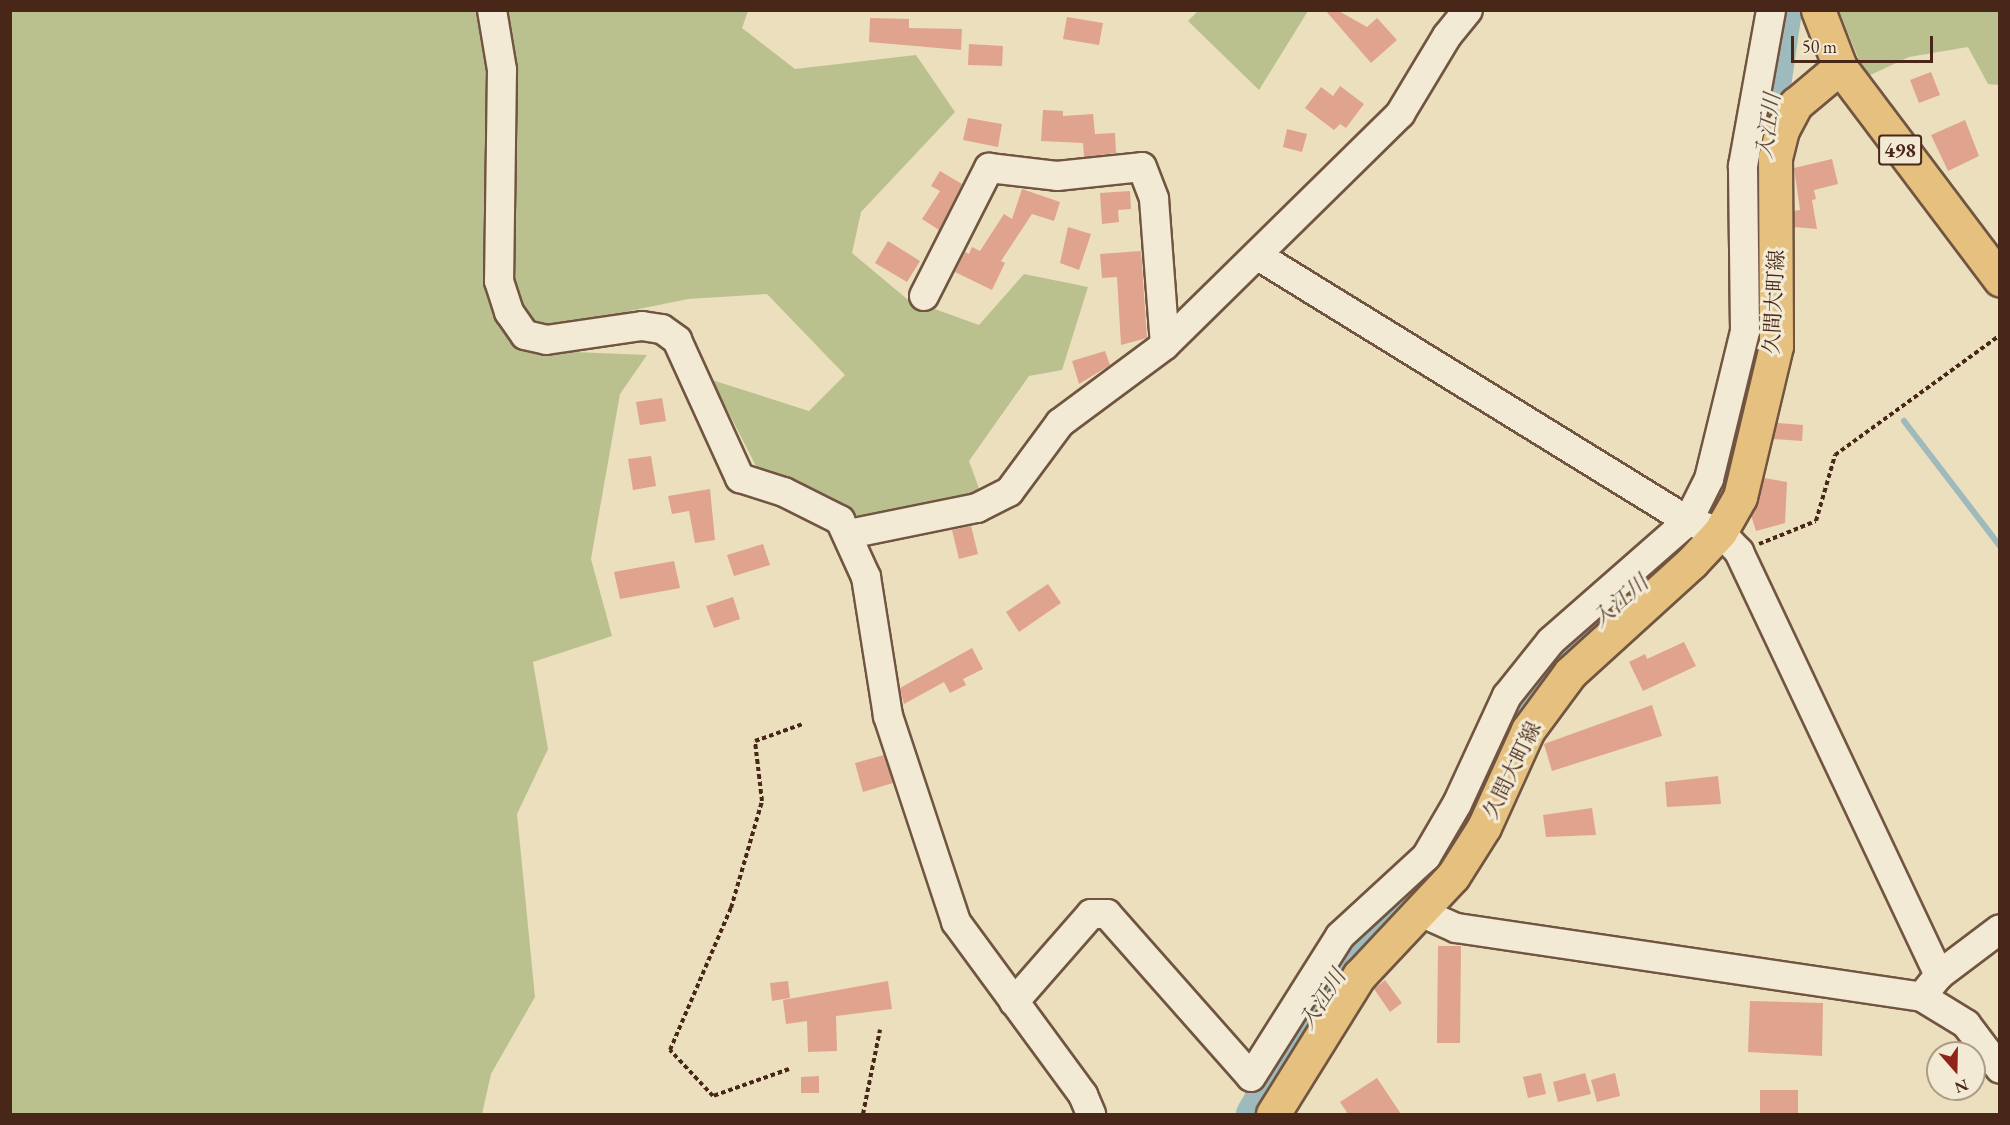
<!DOCTYPE html>
<meta charset="utf-8">
<style>
body{margin:0}
#map{position:relative;width:2010px;height:1125px;overflow:hidden;background:#ebdfbd;font-family:"EB Garamond","Noto Serif JP",serif}
div>[style]{position:absolute}
[style*='--x']{left:calc(var(--x)*1px);top:calc(var(--y)*1px);width:calc(var(--w)*1px);rotate:calc(var(--a)*1deg)}
.green>*{inset:0;background:#bac18f}
.stream>*{height:6px;margin:-3px;padding:0 3px;transform-origin:3px;border-radius:3px;background:#9ebabc}
.river>*{height:34px;margin:-17px;padding:0 17px;transform-origin:17px;border-radius:17px;background:#9ebabc}
.building>*{inset:0;background:#e0a38e}
.path>*{height:4px;margin-top:-2px;transform-origin:0;background:repeating-linear-gradient(90deg,#482718 0 4.5px,transparent 0 7.5px)}
.roads{filter:drop-shadow(2px 0 #715541) drop-shadow(-2px 0 #715541) drop-shadow(0 2px #715541) drop-shadow(0 -2px #715541)}
.minor>*{height:28px;margin:-14px;padding:0 14px;transform-origin:14px;border-radius:14px;background:#f2ead4}
.major>*{height:33px;margin:-16.5px;padding:0 16.5px;transform-origin:16.5px;border-radius:16.5px;background:#e6c07e}
.highway>*{height:33px;margin:-16.5px;padding:0 16.5px;transform-origin:16.5px;border-radius:16.5px;background:#e6c07e}
span{translate:-50% -50%;white-space:nowrap;text-align:center;line-height:1.15;-webkit-text-stroke:6px #f2ead4;paint-order:stroke}
.shield-label span{padding:2px 4px;background:#f2ead4;border:2px solid;border-radius:4px;-webkit-text-stroke-width:0}
.shield-label{font-size:20px;color:#482718;font-weight:700}
.street-label{font-size:21px;color:#482718}
.water-label{font-size:22px;color:#5e4c41;font-style:italic}
.frame{position:absolute;inset:0;border:12px solid #482718;pointer-events:none}
.north{position:absolute;left:1926px;top:1041px;width:60px;height:60px;box-sizing:border-box;background:#f2ead4;border:2px solid #ae9c89;border-radius:50%;rotate:160deg;font-size:16px;font-weight:700;line-height:24px;text-align:center;color:#482718}
.north::after{content:'';display:block;margin:auto;width:21px;height:27px;background:#8f2418;clip-path:polygon(50% 0,100% 100%,50% 72%,0 100%)}
.scale{position:absolute;left:1791px;top:36px;width:142px;height:27px;box-sizing:border-box;border:3px solid #482718;border-top:0;padding-left:8px;font-size:18px;line-height:21px;white-space:nowrap;color:#482718;-webkit-text-stroke:4px #f2ead4;paint-order:stroke}
</style>
<div id="map">
<div class="green">
<i style="clip-path:polygon(1199px 10px,1308px 10px,1308px 11px,1259px 90px,1188px 21px)"></i>
<i style="clip-path:polygon(10px 11px,748px 11px,742px 28px,795px 69px,916px 55px,955px 112px,861px 212px,852px 253px,907px 299px,979px 325px,1024px 274px,1088px 287px,1062px 370px,1029px 376px,969px 461px,981px 494px,855px 516px,760px 474px,712px 380px,809px 411px,845px 375px,767px 294px,688px 299px,629px 311px,574px 352px,647px 355px,620px 394px,591px 559px,612px 636px,533px 662px,548px 749px,517px 814px,535px 997px,491px 1074px,482px 1114px,11px 1114px)"></i>
<i style="clip-path:polygon(1839px 11px,1999px 11px,1999px 85px,1988px 84px,1968px 47px,1909px 57px,1866px 77px)"></i>
</div>
<div class="stream">
<i style="--x:1904;--y:421;--w:158;--a:52.5"></i>
</div>
<div class="river">
<i style="--x:1762;--y:168;--w:160;--a:-81.7"></i>
<i style="--x:1253;--y:1114;--w:152;--a:-60.1"></i>
<i style="--x:1329;--y:982;--w:69;--a:-50.3"></i>
<i style="--x:1373;--y:929;--w:92;--a:-44.1"></i>
<i style="--x:1439;--y:865;--w:57;--a:-54.9"></i>
<i style="--x:1472;--y:818;--w:117;--a:-67.4"></i>
<i style="--x:1517;--y:710;--w:85;--a:-51.2"></i>
<i style="--x:1570;--y:644;--w:159;--a:-40.9"></i>
<i style="--x:1690;--y:540;--w:67;--a:-56.5"></i>
<i style="--x:1727;--y:484;--w:139;--a:-77.2"></i>
<i style="--x:1758;--y:348;--w:61;--a:-85.3"></i>
</div>
<div class="building">
<i style="clip-path:polygon(1325px 10px,1337px 10px,1367px 27px,1377px 18px,1397px 40px,1371px 63px)"></i>
<i style="clip-path:polygon(1067px 17px,1103px 23px,1099px 45px,1063px 39px)"></i>
<i style="clip-path:polygon(870px 18px,909px 19px,909px 28px,962px 29px,961px 50px,869px 42px)"></i>
<i style="clip-path:polygon(969px 44px,1003px 46px,1002px 66px,968px 65px)"></i>
<i style="clip-path:polygon(1931px 72px,1940px 95px,1919px 103px,1910px 80px)"></i>
<i style="clip-path:polygon(1340px 86px,1364px 104px,1346px 128px,1340px 124px,1334px 130px,1305px 108px,1321px 87px,1333px 96px)"></i>
<i style="clip-path:polygon(1043px 110px,1063px 111px,1063px 116px,1093px 114px,1095px 134px,1115px 133px,1116px 153px,1084px 157px,1083px 143px,1041px 141px)"></i>
<i style="clip-path:polygon(968px 118px,1002px 124px,998px 147px,963px 140px)"></i>
<i style="clip-path:polygon(1965px 120px,1979px 156px,1948px 171px,1931px 135px)"></i>
<i style="clip-path:polygon(1287px 129px,1307px 134px,1302px 152px,1283px 147px)"></i>
<i style="clip-path:polygon(1832px 159px,1838px 184px,1814px 190px,1816px 199px,1812px 200px,1817px 229px,1794px 227px,1794px 211px,1800px 210px,1794px 168px)"></i>
<i style="clip-path:polygon(940px 171px,962px 184px,939px 230px,922px 219px,940px 191px,931px 186px)"></i>
<i style="clip-path:polygon(1022px 189px,1060px 202px,1054px 221px,1032px 214px,1001px 261px,1005px 263px,992px 290px,955px 272px,965px 252px,969px 254px,972px 247px,980px 251px,1004px 214px,1012px 219px)"></i>
<i style="clip-path:polygon(1130px 191px,1131px 209px,1118px 210px,1119px 222px,1102px 224px,1100px 193px)"></i>
<i style="clip-path:polygon(1068px 227px,1091px 234px,1079px 270px,1060px 263px)"></i>
<i style="clip-path:polygon(888px 241px,920px 261px,907px 282px,875px 263px)"></i>
<i style="clip-path:polygon(1141px 251px,1147px 338px,1121px 345px,1117px 277px,1102px 278px,1100px 254px)"></i>
<i style="clip-path:polygon(1105px 351px,1110px 365px,1079px 384px,1072px 361px)"></i>
<i style="clip-path:polygon(662px 398px,666px 421px,640px 425px,636px 402px)"></i>
<i style="clip-path:polygon(1777px 423px,1803px 425px,1802px 441px,1773px 439px)"></i>
<i style="clip-path:polygon(651px 456px,656px 486px,633px 490px,628px 459px)"></i>
<i style="clip-path:polygon(1764px 478px,1787px 482px,1785px 523px,1756px 531px,1751px 515px)"></i>
<i style="clip-path:polygon(710px 489px,715px 540px,695px 543px,689px 511px,672px 514px,668px 496px)"></i>
<i style="clip-path:polygon(971px 526px,978px 554px,959px 559px,952px 530px)"></i>
<i style="clip-path:polygon(763px 544px,770px 565px,734px 576px,727px 555px)"></i>
<i style="clip-path:polygon(674px 561px,680px 588px,620px 599px,614px 572px)"></i>
<i style="clip-path:polygon(1048px 584px,1061px 603px,1019px 632px,1006px 612px)"></i>
<i style="clip-path:polygon(733px 597px,740px 619px,714px 628px,706px 606px)"></i>
<i style="clip-path:polygon(1684px 642px,1696px 666px,1643px 691px,1629px 662px,1645px 654px,1647px 659px)"></i>
<i style="clip-path:polygon(972px 648px,983px 669px,963px 679px,966px 685px,950px 693px,944px 682px,904px 704px,900px 688px)"></i>
<i style="clip-path:polygon(1652px 705px,1662px 736px,1552px 771px,1544px 744px)"></i>
<i style="clip-path:polygon(884px 755px,893px 783px,863px 792px,855px 763px)"></i>
<i style="clip-path:polygon(1718px 776px,1721px 804px,1667px 807px,1665px 782px)"></i>
<i style="clip-path:polygon(1592px 808px,1596px 835px,1546px 837px,1543px 815px)"></i>
<i style="clip-path:polygon(1438px 946px,1461px 946px,1460px 1043px,1437px 1043px)"></i>
<i style="clip-path:polygon(1385px 980px,1402px 1003px,1390px 1012px,1374px 989px)"></i>
<i style="clip-path:polygon(788px 981px,790px 998px,772px 1001px,770px 983px)"></i>
<i style="clip-path:polygon(888px 981px,892px 1009px,836px 1016px,837px 1051px,808px 1052px,807px 1021px,786px 1024px,783px 1000px)"></i>
<i style="clip-path:polygon(1750px 1001px,1823px 1003px,1822px 1056px,1748px 1052px)"></i>
<i style="clip-path:polygon(1541px 1073px,1546px 1094px,1528px 1098px,1523px 1077px)"></i>
<i style="clip-path:polygon(1585px 1073px,1591px 1094px,1558px 1102px,1553px 1082px)"></i>
<i style="clip-path:polygon(1615px 1073px,1620px 1096px,1597px 1102px,1591px 1080px)"></i>
<i style="clip-path:polygon(819px 1076px,819px 1093px,801px 1093px,801px 1077px)"></i>
<i style="clip-path:polygon(1377px 1078px,1401px 1114px,1348px 1114px,1340px 1102px)"></i>
<i style="clip-path:polygon(1760px 1090px,1798px 1090px,1798px 1114px,1760px 1114px)"></i>
</div>
<div class="path">
<i style="--x:1759;--y:544;--w:61;--a:-22"></i>
<i style="--x:1816;--y:521;--w:69;--a:-73.9"></i>
<i style="--x:1835;--y:455;--w:204;--a:-36"></i>
<i style="--x:789;--y:1069;--w:81;--a:160.4"></i>
<i style="--x:713;--y:1096;--w:63;--a:-133.1"></i>
<i style="--x:670;--y:1050;--w:155;--a:-66.8"></i>
<i style="--x:731;--y:908;--w:111;--a:-73.8"></i>
<i style="--x:762;--y:801;--w:60;--a:-96.7"></i>
<i style="--x:755;--y:741;--w:51;--a:-19.5"></i>
<i style="--x:863;--y:1114;--w:86;--a:-78.6"></i>
</div>
<div class="roads">
<div class="minor">
<i style="--x:492;--y:10;--w:61;--a:80.5"></i>
<i style="--x:502;--y:70;--w:211;--a:90.8"></i>
<i style="--x:499;--y:281;--w:33;--a:72"></i>
<i style="--x:509;--y:312;--w:28;--a:55"></i>
<i style="--x:525;--y:335;--w:22;--a:13"></i>
<i style="--x:546;--y:340;--w:97;--a:-8.3"></i>
<i style="--x:642;--y:326;--w:20;--a:9"></i>
<i style="--x:662;--y:329;--w:19;--a:36"></i>
<i style="--x:677;--y:340;--w:152;--a:65.5"></i>
<i style="--x:740;--y:478;--w:46;--a:17.7"></i>
<i style="--x:784;--y:492;--w:63;--a:26.6"></i>
<i style="--x:840;--y:520;--w:63;--a:65.5"></i>
<i style="--x:866;--y:577;--w:141;--a:81"></i>
<i style="--x:888;--y:716;--w:217;--a:71.7"></i>
<i style="--x:956;--y:922;--w:215;--a:53.7"></i>
<i style="--x:1083;--y:1095;--w:21;--a:67"></i>
<i style="--x:1260;--y:257;--w:503;--a:31.67"></i>
<i style="--x:1688;--y:521;--w:34;--a:19"></i>
<i style="--x:1720;--y:532;--w:28;--a:46"></i>
<i style="--x:1739;--y:552;--w:468;--a:64.7"></i>
<i style="--x:924;--y:296;--w:144;--a:-63.1"></i>
<i style="--x:989;--y:168;--w:68;--a:6.7"></i>
<i style="--x:1057;--y:176;--w:85;--a:-6"></i>
<i style="--x:1142;--y:167;--w:34;--a:69"></i>
<i style="--x:1154;--y:199;--w:146;--a:85.7"></i>
<i style="--x:849;--y:534;--w:131;--a:-11.5"></i>
<i style="--x:977;--y:508;--w:36;--a:-27"></i>
<i style="--x:1009;--y:492;--w:86;--a:-53.5"></i>
<i style="--x:1060;--y:423;--w:131;--a:-36.6"></i>
<i style="--x:1165;--y:345;--w:330;--a:-44.5"></i>
<i style="--x:1400;--y:114;--w:91;--a:-58.9"></i>
<i style="--x:1447;--y:36;--w:33;--a:-51"></i>
<i style="--x:1420;--y:912;--w:39;--a:24"></i>
<i style="--x:1456;--y:928;--w:471;--a:8.4"></i>
<i style="--x:1922;--y:997;--w:52;--a:31.5"></i>
<i style="--x:1966;--y:1024;--w:56;--a:52.9"></i>
<i style="--x:1927;--y:990;--w:19;--a:-51"></i>
<i style="--x:1939;--y:975;--w:76;--a:-37"></i>
<i style="--x:1014;--y:1002;--w:117;--a:-48.8"></i>
<i style="--x:1091;--y:914;--w:16;--a:0"></i>
<i style="--x:1107;--y:914;--w:217;--a:48.5"></i>
<i style="--x:1251;--y:1077;--w:167;--a:-57.7"></i>
<i style="--x:1340;--y:936;--w:117;--a:-42.6"></i>
<i style="--x:1426;--y:857;--w:61;--a:-59.7"></i>
<i style="--x:1457;--y:804;--w:119;--a:-65.2"></i>
<i style="--x:1507;--y:696;--w:70;--a:-51.3"></i>
<i style="--x:1551;--y:641;--w:182;--a:-41.2"></i>
<i style="--x:1688;--y:521;--w:47;--a:-63.4"></i>
<i style="--x:1709;--y:479;--w:152;--a:-76.3"></i>
<i style="--x:1745;--y:331;--w:165;--a:-90.7"></i>
<i style="--x:1743;--y:166;--w:158;--a:-79.8"></i>
</div>
<div class="major">
<i style="--x:1273;--y:1114;--w:163;--a:-58.1"></i>
<i style="--x:1359;--y:976;--w:137;--a:-46.8"></i>
<i style="--x:1453;--y:876;--w:58;--a:-57.7"></i>
<i style="--x:1484;--y:827;--w:107;--a:-65.6"></i>
<i style="--x:1528;--y:730;--w:71;--a:-53.6"></i>
<i style="--x:1570;--y:673;--w:165;--a:-42.3"></i>
<i style="--x:1692;--y:562;--w:41;--a:-47"></i>
<i style="--x:1720;--y:532;--w:40;--a:-60.3"></i>
<i style="--x:1740;--y:497;--w:155;--a:-76.6"></i>
<i style="--x:1776;--y:346;--w:188;--a:-90.3"></i>
<i style="--x:1775;--y:158;--w:29;--a:-76"></i>
<i style="--x:1782;--y:130;--w:30;--a:-62"></i>
<i style="--x:1796;--y:104;--w:57;--a:-40.1"></i>
</div>
<div class="highway">
<i style="--x:1818;--y:10;--w:61;--a:68.9"></i>
<i style="--x:1840;--y:67;--w:266;--a:53"></i>
</div>
</div>
<div class="shield-label">
<span style="left:1900px;top:150px">498</span>
</div>
<div class="street-label">
<span style="left:1774px;top:302px;rotate:-87deg">久間大町線</span>
<span style="left:1512px;top:770px;rotate:-64deg">久間大町線</span>
</div>
<div class="water-label">
<span style="left:1768px;top:126px;rotate:-82deg">入江川</span>
<span style="left:1620px;top:601px;rotate:-41deg">入江川</span>
<span style="left:1322px;top:999px;rotate:-57deg">入江川</span>
</div>
<div class="frame"></div>
<div class="north">N</div>
<div class="scale">50 m</div>
</div>
